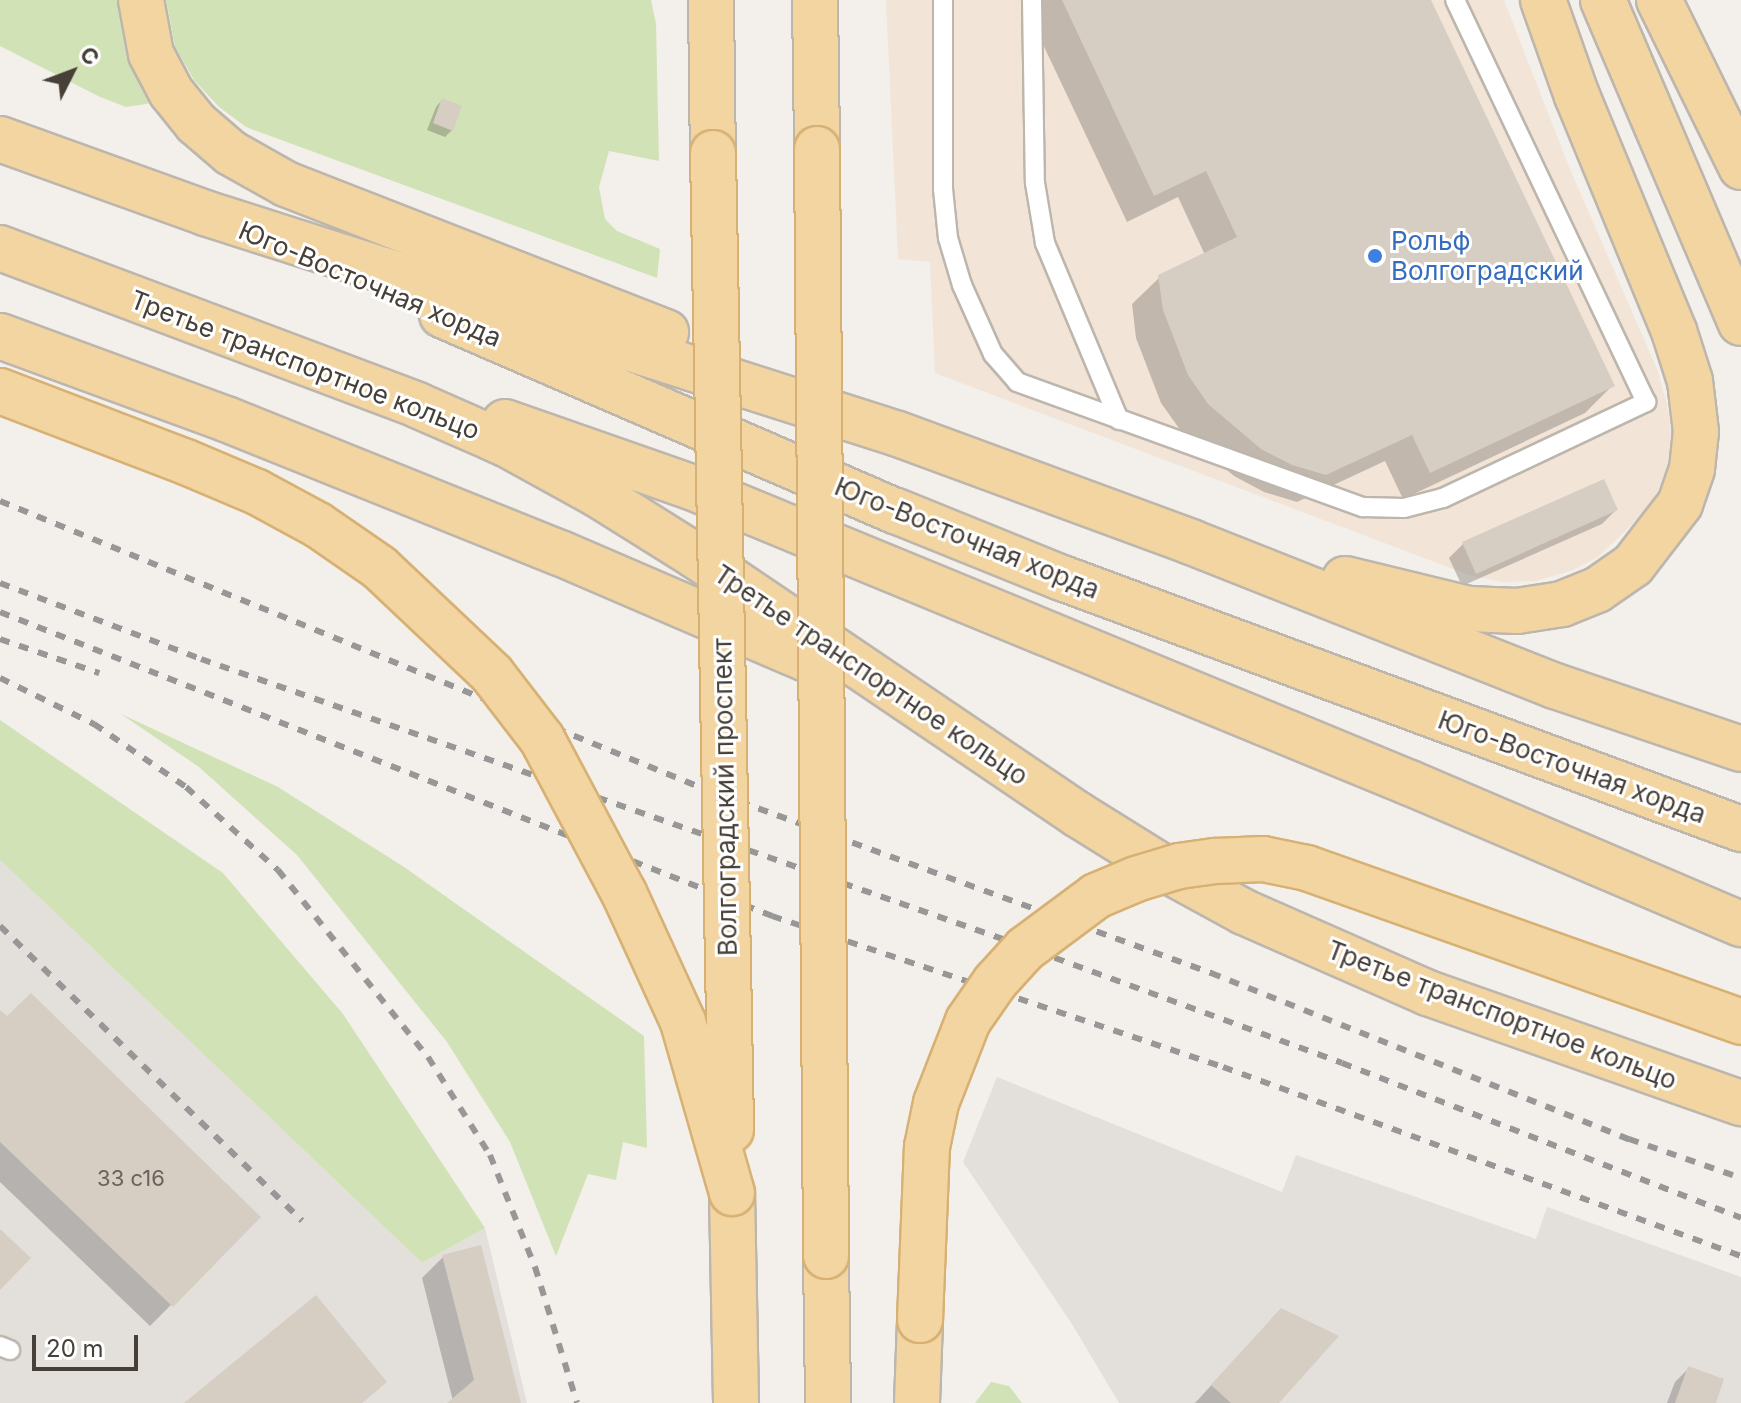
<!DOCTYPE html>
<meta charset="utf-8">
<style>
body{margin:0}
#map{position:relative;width:1741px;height:1403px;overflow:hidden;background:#f3efea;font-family:Inter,sans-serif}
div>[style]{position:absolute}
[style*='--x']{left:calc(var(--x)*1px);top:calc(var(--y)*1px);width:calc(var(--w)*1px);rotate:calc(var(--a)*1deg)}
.commercial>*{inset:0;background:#f2e5d7}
.industrial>*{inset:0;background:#e3dfdb}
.green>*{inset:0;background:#d2e2b7}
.shadow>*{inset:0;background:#0003}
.building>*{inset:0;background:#d6cdc3}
.roads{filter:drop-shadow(2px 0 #bdb6ad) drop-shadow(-2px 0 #bdb6ad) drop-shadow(0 2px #bdb6ad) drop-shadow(0 -2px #bdb6ad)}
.service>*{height:18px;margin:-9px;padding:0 9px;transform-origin:9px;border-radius:9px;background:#fff}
.primary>*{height:44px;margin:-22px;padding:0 22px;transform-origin:22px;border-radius:22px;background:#f3d5a2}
.rail>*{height:6px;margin-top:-3px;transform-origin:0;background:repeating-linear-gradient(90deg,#979797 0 10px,transparent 0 20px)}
.bridges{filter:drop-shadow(2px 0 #d7b174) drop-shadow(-2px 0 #d7b174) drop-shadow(0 2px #d7b174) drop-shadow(0 -2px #d7b174)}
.primary-bridge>*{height:44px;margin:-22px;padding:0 22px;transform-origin:22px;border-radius:22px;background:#f3d5a2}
.dots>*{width:22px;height:22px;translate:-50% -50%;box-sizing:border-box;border:4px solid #fff;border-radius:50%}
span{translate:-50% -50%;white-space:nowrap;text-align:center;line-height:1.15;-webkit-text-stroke:6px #fff;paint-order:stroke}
.number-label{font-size:22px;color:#6a635c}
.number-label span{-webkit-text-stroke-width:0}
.shop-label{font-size:26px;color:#366cbe}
.left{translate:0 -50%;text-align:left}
.street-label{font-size:26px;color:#464039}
.north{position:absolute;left:32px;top:32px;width:80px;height:80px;-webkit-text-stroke:6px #fff;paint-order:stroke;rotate:48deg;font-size:22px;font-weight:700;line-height:32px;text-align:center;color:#464039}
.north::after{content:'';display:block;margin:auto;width:28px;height:36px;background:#464039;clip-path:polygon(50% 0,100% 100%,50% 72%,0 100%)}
.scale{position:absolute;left:32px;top:1335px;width:106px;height:36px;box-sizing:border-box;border:4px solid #464039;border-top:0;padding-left:10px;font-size:24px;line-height:28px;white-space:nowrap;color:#464039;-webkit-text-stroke:6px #fff;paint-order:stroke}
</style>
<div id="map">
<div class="commercial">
<i style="clip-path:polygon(886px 0,1504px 0,1569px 167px,1657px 369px,1668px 408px,1672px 443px,1665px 477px,1648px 509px,1598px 557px,1573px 570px,1536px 581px,1502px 582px,1469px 575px,935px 373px,930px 262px,898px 259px)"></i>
</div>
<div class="industrial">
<i style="clip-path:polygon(0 860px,422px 1263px,485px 1228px,527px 1403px,0 1403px)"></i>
<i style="clip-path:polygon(997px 1077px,1282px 1192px,1296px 1155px,1536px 1239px,1547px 1207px,1741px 1277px,1741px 1403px,1119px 1403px,1072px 1324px,963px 1162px)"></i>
</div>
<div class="green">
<i style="clip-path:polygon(0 0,119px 0,121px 24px,134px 68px,152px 103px,126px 107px,100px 97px,0 46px)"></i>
<i style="clip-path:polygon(166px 0,651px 0,656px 24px,659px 161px,609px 151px,599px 187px,605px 219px,617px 231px,660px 249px,657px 278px,246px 127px,219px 107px,194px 80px,175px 47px)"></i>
<i style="clip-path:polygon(121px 714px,278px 787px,404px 867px,644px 1036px,647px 1148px,623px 1142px,616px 1180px,588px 1174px,556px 1256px,510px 1142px,447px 1042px,297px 855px,199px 767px)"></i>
<i style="clip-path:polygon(0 720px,223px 873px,343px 1014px,485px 1228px,422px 1263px,0 860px)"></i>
<i style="clip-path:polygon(991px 1382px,1009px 1386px,1022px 1403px,975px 1403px)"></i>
</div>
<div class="shadow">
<i style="clip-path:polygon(1022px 0,1429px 0,1612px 386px,1585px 413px,1403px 499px,1385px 461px,1297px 502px,1264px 492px,1234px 476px,1181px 431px,1161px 403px,1136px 338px,1132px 304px,1160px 277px,1205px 255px,1178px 197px,1127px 222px)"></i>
<i style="clip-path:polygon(442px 100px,452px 130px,445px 137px,427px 130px,436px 107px)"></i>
<i style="clip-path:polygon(1603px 481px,1616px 510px,1602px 524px,1462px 586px,1449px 558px,1463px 544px)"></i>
<i style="clip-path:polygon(0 1013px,258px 1217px,150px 1326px,0 1182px)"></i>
<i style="clip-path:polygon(443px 1257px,519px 1403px,450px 1403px,453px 1401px,422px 1278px)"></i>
<i style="clip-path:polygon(1260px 1332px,1276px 1403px,1195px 1403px)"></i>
<i style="clip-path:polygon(1689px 1368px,1713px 1403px,1667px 1403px,1675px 1382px)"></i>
</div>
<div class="building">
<i style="clip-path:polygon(1062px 0,1431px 0,1615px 386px,1430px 473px,1412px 435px,1326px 475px,1292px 465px,1261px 449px,1208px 404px,1188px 375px,1163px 310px,1158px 275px,1237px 237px,1206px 171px,1154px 196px)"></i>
<i style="clip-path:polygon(442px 98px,462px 106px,453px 131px,433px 123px)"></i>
<i style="clip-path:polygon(1604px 479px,1618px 510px,1476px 574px,1462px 542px)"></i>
<i style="clip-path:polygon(31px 993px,261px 1217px,173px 1307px,0 1142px,0 1010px,7px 1016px)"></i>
<i style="clip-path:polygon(0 1229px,31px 1258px,0 1290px)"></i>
<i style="clip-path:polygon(481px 1245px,521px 1403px,447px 1403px,474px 1380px,442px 1255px)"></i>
<i style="clip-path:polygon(316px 1295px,387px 1382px,362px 1403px,184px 1403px)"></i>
<i style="clip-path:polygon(1281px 1308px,1339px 1336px,1279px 1403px,1231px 1403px,1211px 1385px)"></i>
<i style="clip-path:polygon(1688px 1366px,1724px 1379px,1716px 1403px,1675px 1403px)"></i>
</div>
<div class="roads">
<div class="service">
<i style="--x:943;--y:0;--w:189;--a:90"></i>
<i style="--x:943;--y:189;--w:49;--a:84.2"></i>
<i style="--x:948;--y:238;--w:49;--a:73.4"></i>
<i style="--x:962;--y:285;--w:76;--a:65.8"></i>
<i style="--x:993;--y:354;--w:37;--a:49"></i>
<i style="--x:1017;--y:382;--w:368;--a:19.9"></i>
<i style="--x:1363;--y:507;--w:41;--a:1.4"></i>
<i style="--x:1404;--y:508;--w:40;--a:-14.4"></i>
<i style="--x:1443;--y:498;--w:225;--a:-25.3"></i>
<i style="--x:1646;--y:402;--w:445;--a:-115.4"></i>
<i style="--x:1032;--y:0;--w:183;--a:89.1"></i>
<i style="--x:1035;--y:183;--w:61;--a:80.5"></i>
<i style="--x:1045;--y:243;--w:192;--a:67.3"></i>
<i style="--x:0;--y:1346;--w:11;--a:22"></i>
</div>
<div class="primary">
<i style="--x:141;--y:0;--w:55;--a:79.5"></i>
<i style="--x:151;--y:54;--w:43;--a:62.2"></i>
<i style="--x:171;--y:92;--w:40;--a:51"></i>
<i style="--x:196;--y:123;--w:46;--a:40.6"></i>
<i style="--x:231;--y:153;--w:63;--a:29.4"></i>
<i style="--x:286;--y:184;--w:408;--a:21.3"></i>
<i style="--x:711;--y:0;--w:153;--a:89.3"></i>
<i style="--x:815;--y:0;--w:149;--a:89.2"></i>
<i style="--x:1603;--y:0;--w:351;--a:66.9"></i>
<i style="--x:1659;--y:0;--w:186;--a:63.8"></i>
<i style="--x:0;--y:139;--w:218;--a:19.8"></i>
<i style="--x:205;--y:213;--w:727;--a:17.69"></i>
<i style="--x:898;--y:434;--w:312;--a:20.2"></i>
<i style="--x:1191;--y:542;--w:391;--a:21.6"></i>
<i style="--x:1555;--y:686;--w:196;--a:18.7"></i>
<i style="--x:0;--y:248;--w:446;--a:20.6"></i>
<i style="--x:417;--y:405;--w:97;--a:23.7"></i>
<i style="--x:506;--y:444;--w:104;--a:28.8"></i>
<i style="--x:597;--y:494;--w:117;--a:32.1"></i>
<i style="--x:696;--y:556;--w:460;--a:34.1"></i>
<i style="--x:1077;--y:814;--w:106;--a:31.9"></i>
<i style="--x:1167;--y:870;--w:88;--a:28.6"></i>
<i style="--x:1244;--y:912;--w:201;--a:23.8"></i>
<i style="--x:1428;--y:993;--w:332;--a:19.4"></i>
<i style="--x:442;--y:315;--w:495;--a:23.4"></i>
<i style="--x:896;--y:511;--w:179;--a:22"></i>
<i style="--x:1062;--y:578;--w:724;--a:20.29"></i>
<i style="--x:0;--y:336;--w:241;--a:20.2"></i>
<i style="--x:226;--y:419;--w:360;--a:21.9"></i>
<i style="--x:560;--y:553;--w:285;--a:23.3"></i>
<i style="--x:505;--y:422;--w:197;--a:19.3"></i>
<i style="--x:691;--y:487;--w:778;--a:22.38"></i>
<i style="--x:1410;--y:783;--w:360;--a:23.1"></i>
<i style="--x:1345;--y:579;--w:128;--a:13.6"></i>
<i style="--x:1469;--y:609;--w:48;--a:2.4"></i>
<i style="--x:1517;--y:611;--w:46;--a:-8.8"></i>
<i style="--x:1562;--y:604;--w:38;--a:-22"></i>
<i style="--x:1597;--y:590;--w:44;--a:-34.8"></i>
<i style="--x:1633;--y:565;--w:77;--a:-52.4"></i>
<i style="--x:1680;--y:504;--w:37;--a:-71"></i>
<i style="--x:1692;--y:469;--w:37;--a:-84"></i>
<i style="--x:1696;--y:432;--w:51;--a:-96.7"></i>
<i style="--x:1690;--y:381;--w:52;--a:-107.7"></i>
<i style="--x:1674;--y:331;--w:254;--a:-112.4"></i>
<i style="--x:1577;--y:96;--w:102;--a:-109.5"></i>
<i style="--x:732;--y:1193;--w:210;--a:88.9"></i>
<i style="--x:826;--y:1256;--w:147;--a:89.2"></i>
<i style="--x:917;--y:1403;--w:83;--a:-87.9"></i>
</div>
</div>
<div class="rail">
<i style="--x:0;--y:501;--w:758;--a:22.24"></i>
<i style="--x:702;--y:788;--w:542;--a:19.97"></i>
<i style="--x:1211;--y:973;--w:450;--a:21.7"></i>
<i style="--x:1629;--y:1139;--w:119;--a:19.2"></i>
<i style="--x:0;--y:583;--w:215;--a:20.7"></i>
<i style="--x:201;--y:659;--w:864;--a:19.25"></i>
<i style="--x:1017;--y:944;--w:346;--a:20.1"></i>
<i style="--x:1342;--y:1063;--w:428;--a:21.2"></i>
<i style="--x:0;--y:612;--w:830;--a:21.49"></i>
<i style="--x:772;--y:916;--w:476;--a:18.5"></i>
<i style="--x:1223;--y:1067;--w:551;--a:20.05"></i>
<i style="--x:0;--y:639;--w:105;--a:19"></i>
<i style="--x:0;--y:678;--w:105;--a:26.1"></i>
<i style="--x:94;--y:724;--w:112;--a:34.4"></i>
<i style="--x:186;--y:787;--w:124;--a:42.1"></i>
<i style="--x:278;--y:870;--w:240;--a:51.3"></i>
<i style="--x:428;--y:1057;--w:116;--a:57.7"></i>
<i style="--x:490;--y:1155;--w:121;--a:68.1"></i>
<i style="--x:535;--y:1267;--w:142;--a:72.8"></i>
<i style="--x:0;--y:926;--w:422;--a:44.3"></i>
</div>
<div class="bridges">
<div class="primary-bridge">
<i style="--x:817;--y:149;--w:1107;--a:89.53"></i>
<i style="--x:713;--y:153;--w:977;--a:88.94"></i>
<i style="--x:0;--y:391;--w:199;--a:20.9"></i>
<i style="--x:186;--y:462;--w:77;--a:22.9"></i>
<i style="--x:257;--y:492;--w:69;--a:28.4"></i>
<i style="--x:318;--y:525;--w:75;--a:34.7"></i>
<i style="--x:380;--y:568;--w:154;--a:43.4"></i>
<i style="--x:492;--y:674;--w:82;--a:52.4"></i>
<i style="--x:542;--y:739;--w:174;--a:62"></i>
<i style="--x:624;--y:893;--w:142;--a:65.4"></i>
<i style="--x:683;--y:1022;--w:178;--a:74"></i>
<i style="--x:920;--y:1320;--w:173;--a:-87.7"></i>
<i style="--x:927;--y:1147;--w:45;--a:-78.4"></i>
<i style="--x:936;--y:1103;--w:88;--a:-68.7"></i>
<i style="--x:968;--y:1021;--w:47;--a:-55.3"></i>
<i style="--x:995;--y:982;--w:45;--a:-47.7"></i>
<i style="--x:1025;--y:949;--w:89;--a:-36.7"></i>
<i style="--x:1096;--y:896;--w:43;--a:-23"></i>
<i style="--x:1136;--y:879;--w:45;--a:-16.8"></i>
<i style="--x:1179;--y:866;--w:37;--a:-8"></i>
<i style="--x:1216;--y:861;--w:47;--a:-2.4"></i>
<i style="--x:1263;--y:859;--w:45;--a:11.6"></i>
<i style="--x:1307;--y:868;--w:461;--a:19.5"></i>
</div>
</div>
<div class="dots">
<i style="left:1375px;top:256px;background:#3f7fe0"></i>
</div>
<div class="number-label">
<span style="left:131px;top:1179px">33 с16</span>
</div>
<div class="shop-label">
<span class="left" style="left:1391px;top:256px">Рольф<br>Волгоградский</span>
</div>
<div class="street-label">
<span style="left:370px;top:284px;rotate:23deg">Юго-Восточная хорда</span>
<span style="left:305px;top:365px;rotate:21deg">Третье транспортное кольцо</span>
<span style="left:967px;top:538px;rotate:22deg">Юго-Восточная хорда</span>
<span style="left:871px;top:675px;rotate:34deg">Третье транспортное кольцо</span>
<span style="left:1572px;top:767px;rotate:20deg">Юго-Восточная хорда</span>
<span style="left:725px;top:797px;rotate:-91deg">Волгоградский проспект</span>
<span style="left:1502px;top:1015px;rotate:21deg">Третье транспортное кольцо</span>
</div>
<div class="north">С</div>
<div class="scale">20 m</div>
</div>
